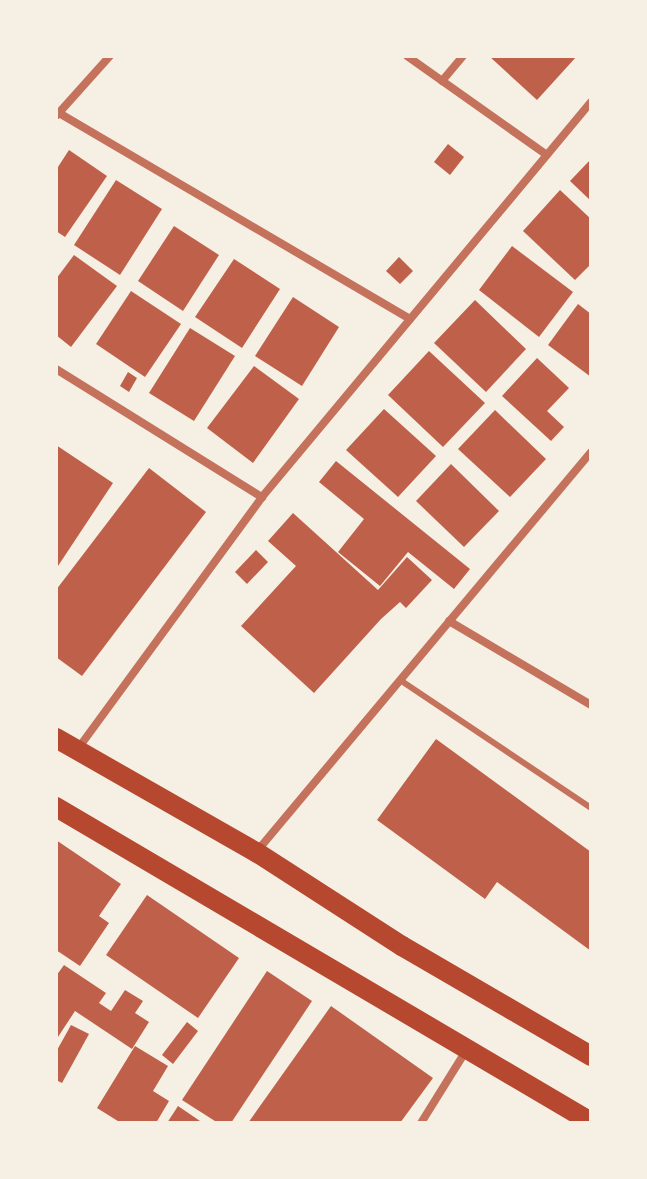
<!DOCTYPE html>
<style>
body{margin:0}
#map{position:relative;width:647px;height:1179px;overflow:hidden;background:#f6efe4;font-family:Arial,sans-serif}
div>[style]{position:absolute}
[style*='--x']{left:calc(var(--x)*1px);top:calc(var(--y)*1px);width:calc(var(--w)*1px);rotate:calc(var(--a)*1deg)}
.building>*{inset:0;background:#bf614a}
.service>*{height:6px;margin:-3px;padding:0 3px;transform-origin:3px;border-radius:3px;background:#c5725c}
.minor>*{height:8px;margin:-4px;padding:0 4px;transform-origin:4px;border-radius:4px;background:#c5725c}
.primary>*{height:20px;margin:-10px;padding:0 10px;transform-origin:10px;border-radius:10px;background:#b5482f}
span{translate:-50% -50%;white-space:nowrap;text-align:center;line-height:1.15;-webkit-text-stroke:8px #f6efe4;paint-order:stroke}
.frame{position:absolute;inset:0;border:58px solid #f6efe4;pointer-events:none}
</style>
<div id="map">
<div class="building">
<i style="clip-path:polygon(489px 56px,577px 56px,537px 100px)"></i>
<i style="clip-path:polygon(448px 144px,464px 157px,450px 175px,434px 162px)"></i>
<i style="clip-path:polygon(69px 150px,107px 176px,65px 237px,56px 231px,56px 170px)"></i>
<i style="clip-path:polygon(591px 159px,591px 201px,570px 181px)"></i>
<i style="clip-path:polygon(116px 180px,162px 209px,120px 275px,74px 245px)"></i>
<i style="clip-path:polygon(560px 190px,591px 219px,591px 264px,575px 280px,523px 231px)"></i>
<i style="clip-path:polygon(174px 226px,219px 255px,183px 311px,138px 281px)"></i>
<i style="clip-path:polygon(512px 246px,573px 292px,539px 337px,479px 290px)"></i>
<i style="clip-path:polygon(74px 255px,117px 286px,71px 347px,56px 335px,56px 279px)"></i>
<i style="clip-path:polygon(399px 257px,413px 271px,400px 284px,386px 271px)"></i>
<i style="clip-path:polygon(234px 259px,280px 289px,242px 348px,195px 317px)"></i>
<i style="clip-path:polygon(131px 291px,181px 324px,145px 377px,96px 344px)"></i>
<i style="clip-path:polygon(293px 297px,339px 327px,302px 386px,255px 356px)"></i>
<i style="clip-path:polygon(475px 300px,526px 349px,486px 392px,434px 343px)"></i>
<i style="clip-path:polygon(578px 304px,591px 314px,591px 377px,548px 345px)"></i>
<i style="clip-path:polygon(190px 328px,235px 356px,194px 421px,149px 393px)"></i>
<i style="clip-path:polygon(429px 351px,485px 403px,443px 447px,388px 395px)"></i>
<i style="clip-path:polygon(537px 358px,569px 388px,547px 411px,564px 427px,551px 441px,502px 396px)"></i>
<i style="clip-path:polygon(254px 366px,299px 399px,253px 463px,207px 428px)"></i>
<i style="clip-path:polygon(128px 372px,137px 378px,129px 392px,120px 386px)"></i>
<i style="clip-path:polygon(384px 409px,436px 456px,398px 497px,346px 450px)"></i>
<i style="clip-path:polygon(495px 410px,546px 459px,510px 497px,458px 449px)"></i>
<i style="clip-path:polygon(56px 445px,113px 483px,56px 569px)"></i>
<i style="clip-path:polygon(336px 461px,470px 569px,454px 589px,408px 552px,380px 586px,338px 552px,364px 519px,319px 482px)"></i>
<i style="clip-path:polygon(451px 464px,499px 511px,464px 547px,416px 501px)"></i>
<i style="clip-path:polygon(149px 468px,206px 512px,82px 676px,56px 657px,56px 590px)"></i>
<i style="clip-path:polygon(293px 513px,378px 590px,407px 557px,432px 580px,406px 608px,400px 602px,381px 619px,314px 693px,241px 626px,296px 566px,268px 541px)"></i>
<i style="clip-path:polygon(256px 550px,268px 562px,247px 584px,235px 572px)"></i>
<i style="clip-path:polygon(436px 739px,591px 852px,591px 951px,497px 882px,485px 899px,377px 820px)"></i>
<i style="clip-path:polygon(56px 840px,121px 884px,99px 916px,109px 923px,80px 966px,56px 950px)"></i>
<i style="clip-path:polygon(147px 895px,239px 958px,198px 1018px,106px 955px)"></i>
<i style="clip-path:polygon(64px 965px,106px 993px,99px 1003px,111px 1011px,125px 990px,143px 1001px,135px 1013px,149px 1022px,132px 1049px,75px 1011px,56px 1040px,56px 976px)"></i>
<i style="clip-path:polygon(267px 971px,312px 1001px,231px 1123px,218px 1123px,182px 1100px)"></i>
<i style="clip-path:polygon(331px 1006px,433px 1078px,400px 1123px,248px 1123px)"></i>
<i style="clip-path:polygon(187px 1022px,198px 1031px,173px 1064px,162px 1055px)"></i>
<i style="clip-path:polygon(71px 1025px,89px 1034px,62px 1083px,56px 1080px,56px 1052px)"></i>
<i style="clip-path:polygon(135px 1046px,168px 1066px,153px 1091px,169px 1101px,156px 1123px,121px 1123px,97px 1108px)"></i>
<i style="clip-path:polygon(178px 1106px,203px 1123px,167px 1123px)"></i>
</div>
<div class="service">
<i style="--x:400;--y:680;--w:230;--a:33.8"></i>
</div>
<div class="minor">
<i style="--x:407;--y:56;--w:171;--a:35.3"></i>
<i style="--x:442;--y:81;--w:33;--a:-50"></i>
<i style="--x:59;--y:113;--w:407;--a:30.4"></i>
<i style="--x:57;--y:115;--w:79;--a:-48.1"></i>
<i style="--x:56;--y:369;--w:243;--a:31.9"></i>
<i style="--x:449;--y:621;--w:165;--a:30.6"></i>
<i style="--x:77;--y:750;--w:313;--a:-53.8"></i>
<i style="--x:262;--y:497;--w:514;--a:-50.21"></i>
<i style="--x:258;--y:850;--w:519;--a:-50.08"></i>
<i style="--x:421;--y:1123;--w:87;--a:-58.1"></i>
</div>
<div class="primary">
<i style="--x:56;--y:738;--w:230;--a:29.7"></i>
<i style="--x:256;--y:852;--w:174;--a:32.8"></i>
<i style="--x:402;--y:946;--w:219;--a:30.2"></i>
<i style="--x:56;--y:807;--w:621;--a:30.49"></i>
</div>
<div class="frame"></div>
</div>
